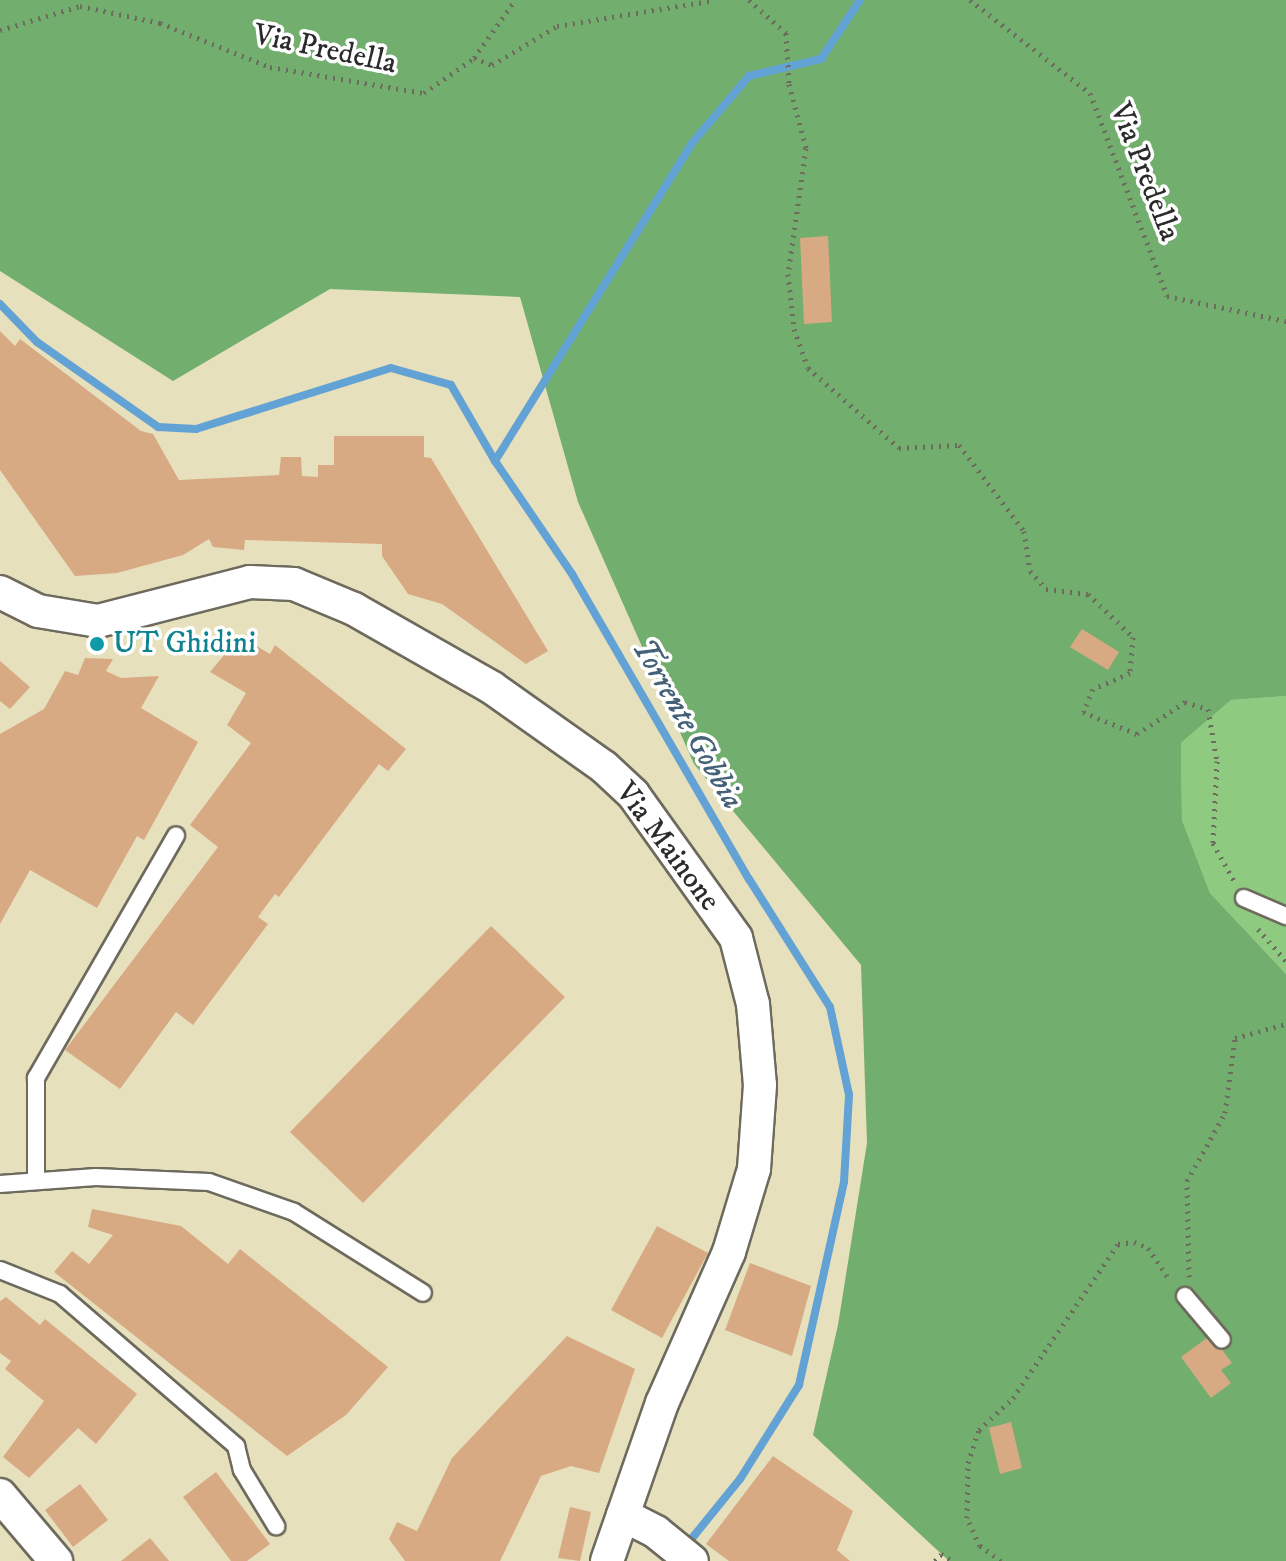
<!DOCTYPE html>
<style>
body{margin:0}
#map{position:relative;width:1286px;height:1561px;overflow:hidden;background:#e7e0bc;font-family:"IM FELL DW Pica",serif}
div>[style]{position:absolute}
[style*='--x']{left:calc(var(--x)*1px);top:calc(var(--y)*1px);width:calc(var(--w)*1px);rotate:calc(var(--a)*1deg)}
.green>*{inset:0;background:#8eca7f}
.forest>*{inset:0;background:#72ae6e}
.stream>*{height:8px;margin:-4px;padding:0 4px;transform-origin:4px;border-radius:4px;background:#63a2d5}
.building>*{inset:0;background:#d7aa84}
.path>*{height:5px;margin-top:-2.5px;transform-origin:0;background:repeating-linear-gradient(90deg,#6d6a5e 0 2px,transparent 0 8px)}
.roads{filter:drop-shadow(2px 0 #6d6a5e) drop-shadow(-2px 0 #6d6a5e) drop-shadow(0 2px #6d6a5e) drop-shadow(0 -2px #6d6a5e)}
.service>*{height:16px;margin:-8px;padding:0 8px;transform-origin:8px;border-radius:8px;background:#fff}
.minor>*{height:32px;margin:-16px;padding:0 16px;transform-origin:16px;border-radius:16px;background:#fff}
.dots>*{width:22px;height:22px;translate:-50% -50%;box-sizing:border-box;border:4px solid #fff;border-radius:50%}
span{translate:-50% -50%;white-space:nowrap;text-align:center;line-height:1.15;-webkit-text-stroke:7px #fff;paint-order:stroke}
.street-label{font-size:30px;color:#2b2b2b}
.culture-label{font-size:30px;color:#0d838f}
.left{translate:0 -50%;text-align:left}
.water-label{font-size:32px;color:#446177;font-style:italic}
</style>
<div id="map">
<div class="green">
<i style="clip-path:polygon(1286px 696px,1286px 974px,1210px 893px,1182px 820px,1181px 743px,1231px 700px)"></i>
</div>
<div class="forest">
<i style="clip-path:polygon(0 0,1286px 0,1286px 696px,1231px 700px,1181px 743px,1182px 820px,1210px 893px,1286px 974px,1286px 1561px,949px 1561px,813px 1435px,838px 1325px,867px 1143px,861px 965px,694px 764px,578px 502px,520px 297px,330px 289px,173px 381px,0 271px)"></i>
</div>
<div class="stream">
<i style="--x:0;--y:304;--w:53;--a:45.8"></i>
<i style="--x:37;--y:342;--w:148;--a:35.1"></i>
<i style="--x:158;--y:427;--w:38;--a:3"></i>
<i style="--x:196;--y:429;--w:204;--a:-17.4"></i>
<i style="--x:391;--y:368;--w:62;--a:15.8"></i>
<i style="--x:451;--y:385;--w:88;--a:59.9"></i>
<i style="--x:495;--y:461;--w:137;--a:55.7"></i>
<i style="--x:572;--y:574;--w:353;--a:59.9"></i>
<i style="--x:749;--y:879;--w:151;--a:57.7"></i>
<i style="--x:830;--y:1007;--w:90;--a:77.8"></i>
<i style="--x:849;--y:1095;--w:87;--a:93.3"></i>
<i style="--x:844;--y:1182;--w:208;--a:102.5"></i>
<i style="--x:799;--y:1385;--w:111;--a:122.1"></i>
<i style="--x:740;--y:1479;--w:87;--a:129"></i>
<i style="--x:495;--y:461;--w:374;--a:-58.2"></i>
<i style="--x:692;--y:143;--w:88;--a:-49.6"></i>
<i style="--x:749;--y:76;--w:74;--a:-13.3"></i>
<i style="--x:821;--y:59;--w:71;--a:-56.5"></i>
</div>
<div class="building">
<i style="clip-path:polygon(828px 236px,832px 322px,804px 324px,800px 238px)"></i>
<i style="clip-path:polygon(0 331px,15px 346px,20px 339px,141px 431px,153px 434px,179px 480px,279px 475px,281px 457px,301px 457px,302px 476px,318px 477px,318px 465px,334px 465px,334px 436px,424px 436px,424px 457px,431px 458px,548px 651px,526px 664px,442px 604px,408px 594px,382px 556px,382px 544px,245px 540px,244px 550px,213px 547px,209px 539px,183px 555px,117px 573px,75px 576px,0 470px)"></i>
<i style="clip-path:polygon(1082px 629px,1119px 652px,1108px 670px,1070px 647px)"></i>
<i style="clip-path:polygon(93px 635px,107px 642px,101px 653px,88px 647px)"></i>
<i style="clip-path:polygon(240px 636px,270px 654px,275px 645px,406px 749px,388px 771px,379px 764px,279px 897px,275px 894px,258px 917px,268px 924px,193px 1025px,176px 1012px,120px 1089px,65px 1050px,218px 847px,190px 825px,251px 743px,227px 725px,246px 693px,210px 672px)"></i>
<i style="clip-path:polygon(85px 658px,113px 659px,106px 671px,121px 678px,159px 676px,141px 708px,198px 742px,144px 840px,137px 836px,97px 908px,30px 870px,0 924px,0 734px,44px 709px,65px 671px,78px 675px)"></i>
<i style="clip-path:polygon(0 661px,30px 687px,10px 709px,0 701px)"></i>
<i style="clip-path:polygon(491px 926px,565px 997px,363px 1203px,290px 1132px)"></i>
<i style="clip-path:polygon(92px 1209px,181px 1226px,228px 1264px,240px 1249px,388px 1367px,346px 1415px,287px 1456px,54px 1272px,72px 1251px,89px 1264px,113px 1235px,88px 1227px)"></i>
<i style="clip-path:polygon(657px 1226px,708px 1253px,662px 1338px,611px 1310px)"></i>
<i style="clip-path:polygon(750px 1263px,811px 1286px,792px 1356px,725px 1330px)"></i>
<i style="clip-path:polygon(6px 1297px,40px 1325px,45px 1319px,137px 1394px,96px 1444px,78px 1428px,29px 1478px,3px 1457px,44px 1401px,5px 1369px,11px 1361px,0 1353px,0 1301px)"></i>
<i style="clip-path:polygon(1211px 1335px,1232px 1363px,1221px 1370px,1231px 1383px,1211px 1398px,1181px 1357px)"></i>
<i style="clip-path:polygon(567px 1336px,635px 1369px,599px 1473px,571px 1466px,541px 1476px,500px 1561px,405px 1561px,389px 1539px,397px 1522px,417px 1531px,452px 1458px)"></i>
<i style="clip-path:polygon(1011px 1422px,1022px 1468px,1000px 1474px,989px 1428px)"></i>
<i style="clip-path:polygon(773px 1456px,853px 1511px,837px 1550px,850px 1561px,729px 1561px,706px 1544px)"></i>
<i style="clip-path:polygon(216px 1472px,270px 1544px,247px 1561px,231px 1561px,183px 1497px)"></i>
<i style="clip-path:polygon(80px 1484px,108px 1520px,73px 1547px,45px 1510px)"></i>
<i style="clip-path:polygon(570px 1507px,591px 1512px,580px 1561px,558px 1558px)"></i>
<i style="clip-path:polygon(150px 1538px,169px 1561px,121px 1561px)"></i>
</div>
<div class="path">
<i style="--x:749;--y:0;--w:50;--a:41.7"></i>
<i style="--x:786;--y:33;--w:51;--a:86.6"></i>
<i style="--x:789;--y:84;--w:66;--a:75.1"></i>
<i style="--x:806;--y:148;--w:127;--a:98.1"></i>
<i style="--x:788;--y:274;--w:55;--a:83.8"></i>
<i style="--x:794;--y:329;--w:41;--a:70.3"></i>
<i style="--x:808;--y:368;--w:121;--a:41.3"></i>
<i style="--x:899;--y:448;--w:60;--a:-2.9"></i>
<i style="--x:959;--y:445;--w:108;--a:52.9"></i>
<i style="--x:1024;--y:531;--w:40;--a:81.5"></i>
<i style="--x:1030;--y:571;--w:24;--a:48"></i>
<i style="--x:1046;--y:589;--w:42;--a:6.8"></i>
<i style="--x:1088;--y:594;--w:62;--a:43.7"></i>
<i style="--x:1133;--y:637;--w:36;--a:95"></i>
<i style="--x:1130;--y:673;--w:40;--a:156.6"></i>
<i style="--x:1093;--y:689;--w:25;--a:113"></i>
<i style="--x:1083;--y:712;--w:58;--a:22.2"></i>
<i style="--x:1137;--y:734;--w:58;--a:-33.7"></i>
<i style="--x:1185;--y:702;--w:24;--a:17"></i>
<i style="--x:1208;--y:709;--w:53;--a:80.2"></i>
<i style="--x:1217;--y:761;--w:82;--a:92.8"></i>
<i style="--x:1213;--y:843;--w:43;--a:61.1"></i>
<i style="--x:970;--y:0;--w:152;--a:37.8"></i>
<i style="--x:1090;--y:93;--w:217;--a:69.2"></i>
<i style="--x:1167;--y:296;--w:122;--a:11.9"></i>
<i style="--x:0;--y:30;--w:84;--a:-16.7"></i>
<i style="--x:80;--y:6;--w:82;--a:12"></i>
<i style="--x:160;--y:23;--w:118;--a:21.8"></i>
<i style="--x:270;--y:67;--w:156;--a:9.6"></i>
<i style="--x:424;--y:93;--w:61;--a:-35"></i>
<i style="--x:474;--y:58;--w:71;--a:-54.7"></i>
<i style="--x:474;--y:58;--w:19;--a:21"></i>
<i style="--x:492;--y:65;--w:76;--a:-31"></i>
<i style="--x:557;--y:26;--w:160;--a:-9.3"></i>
<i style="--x:1258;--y:929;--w:43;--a:48.8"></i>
<i style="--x:1189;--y:1277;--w:96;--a:-91.2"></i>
<i style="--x:1187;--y:1181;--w:78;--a:-60.8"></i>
<i style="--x:1225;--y:1113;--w:76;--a:-82.4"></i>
<i style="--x:1235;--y:1038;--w:53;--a:-15.4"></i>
<i style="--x:935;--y:1561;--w:9;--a:-49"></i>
<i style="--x:941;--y:1554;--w:14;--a:30"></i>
<i style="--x:1001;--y:1561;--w:26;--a:-144"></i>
<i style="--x:980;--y:1546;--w:31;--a:-115"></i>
<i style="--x:967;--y:1518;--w:55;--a:-89"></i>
<i style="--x:968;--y:1463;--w:35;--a:-72"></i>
<i style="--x:979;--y:1430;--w:47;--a:-43.3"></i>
<i style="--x:1013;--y:1398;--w:186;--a:-55.7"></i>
<i style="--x:1118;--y:1244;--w:16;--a:-7"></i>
<i style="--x:1134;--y:1242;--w:15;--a:23"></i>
<i style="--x:1148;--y:1248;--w:40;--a:56"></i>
</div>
<div class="roads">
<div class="service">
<i style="--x:1244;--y:898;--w:46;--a:23.2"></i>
<i style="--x:36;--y:1179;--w:101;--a:-90"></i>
<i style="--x:36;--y:1078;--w:280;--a:-60"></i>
<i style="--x:0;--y:1184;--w:96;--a:-4.2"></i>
<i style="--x:96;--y:1177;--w:113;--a:2.5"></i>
<i style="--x:209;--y:1182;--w:90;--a:19.4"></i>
<i style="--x:294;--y:1212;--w:152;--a:32.1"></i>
<i style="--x:0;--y:1270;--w:65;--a:21.8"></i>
<i style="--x:60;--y:1294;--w:233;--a:40.8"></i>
<i style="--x:236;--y:1446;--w:25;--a:76"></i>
<i style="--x:242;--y:1470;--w:66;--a:58.7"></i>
<i style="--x:1185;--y:1296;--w:57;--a:49.9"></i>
</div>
<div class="minor">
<i style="--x:0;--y:592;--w:42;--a:26.6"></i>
<i style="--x:38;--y:611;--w:61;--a:9.5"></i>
<i style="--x:98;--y:621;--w:157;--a:-14.4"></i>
<i style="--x:250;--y:582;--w:44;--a:2.6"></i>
<i style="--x:294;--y:584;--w:65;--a:22.6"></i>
<i style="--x:354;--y:609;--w:158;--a:29.7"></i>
<i style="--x:491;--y:687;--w:138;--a:35.3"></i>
<i style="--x:604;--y:767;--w:40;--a:43"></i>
<i style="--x:633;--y:794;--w:177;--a:54.4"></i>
<i style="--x:736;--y:938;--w:68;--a:75.6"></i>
<i style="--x:753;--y:1004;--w:81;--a:85.1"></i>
<i style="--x:760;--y:1085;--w:84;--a:94.1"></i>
<i style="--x:754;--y:1169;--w:87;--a:106.8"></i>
<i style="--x:729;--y:1252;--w:165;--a:113.9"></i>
<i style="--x:662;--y:1403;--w:167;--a:109.2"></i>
<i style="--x:0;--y:1495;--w:87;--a:49.7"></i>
<i style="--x:623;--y:1515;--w:37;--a:27"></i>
<i style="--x:656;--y:1532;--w:46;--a:38.9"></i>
</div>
</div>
<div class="dots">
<i style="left:97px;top:644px;background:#0f9aa8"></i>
</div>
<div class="street-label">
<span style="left:325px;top:50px;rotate:12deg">Via Predella</span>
<span style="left:1144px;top:172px;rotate:69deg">Via Predella</span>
<span style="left:667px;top:847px;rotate:53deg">Via Mainone</span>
</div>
<div class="culture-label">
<span class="left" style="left:113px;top:644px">UT Ghidini</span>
</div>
<div class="water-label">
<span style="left:687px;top:724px;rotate:60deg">Torrente Gobbia</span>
</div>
</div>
